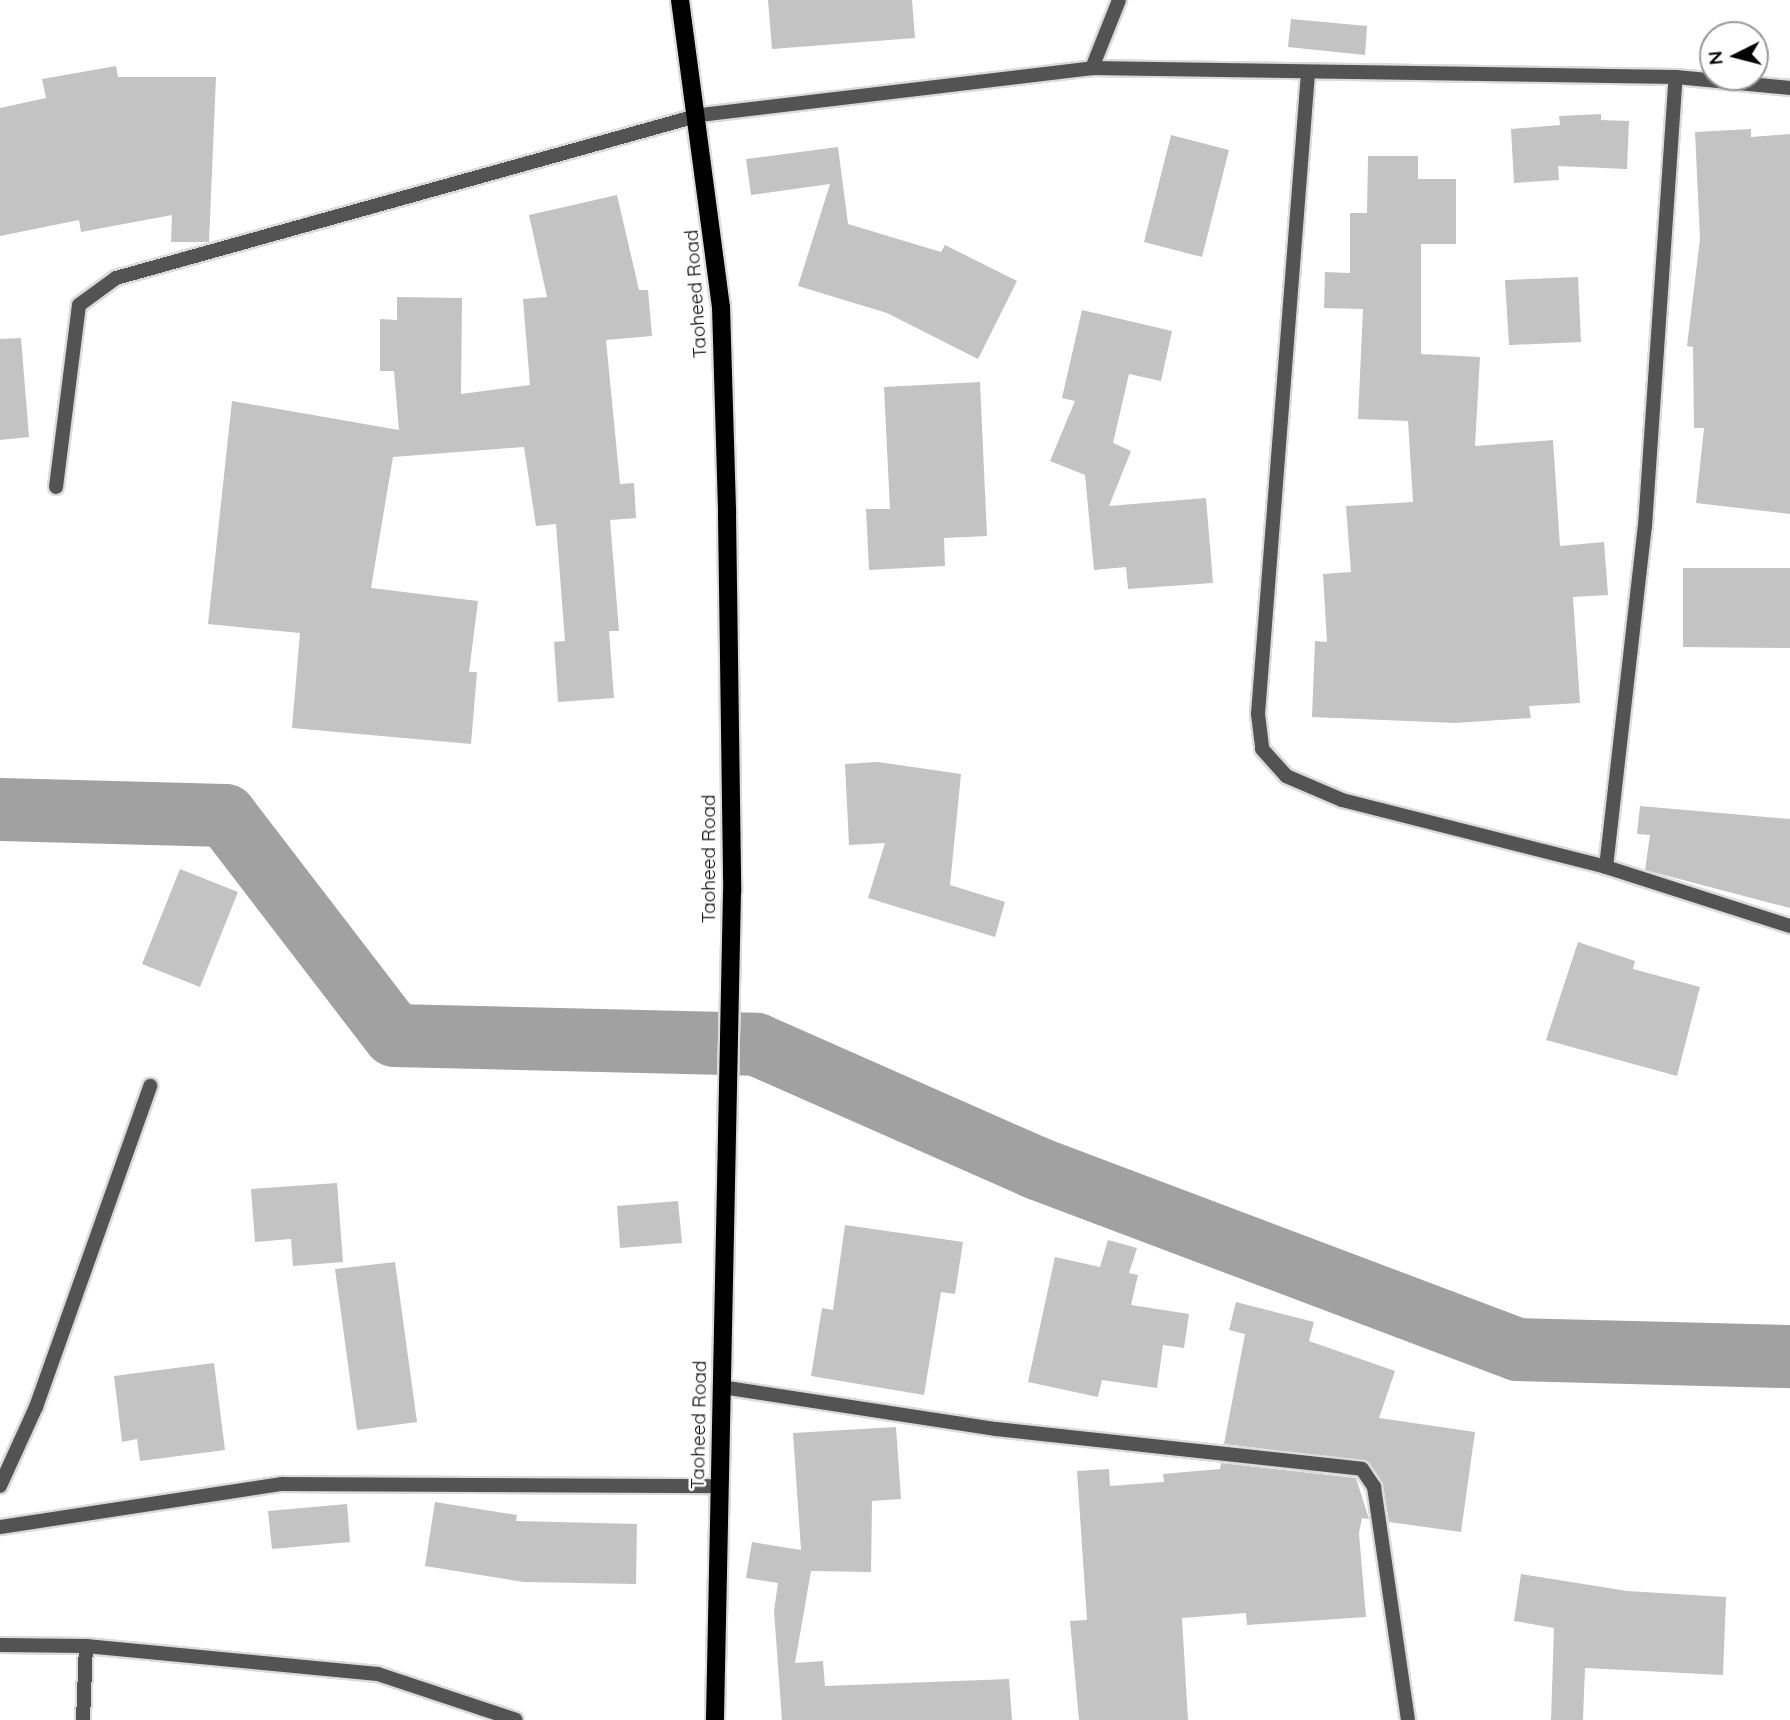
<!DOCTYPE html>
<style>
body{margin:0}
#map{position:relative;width:1790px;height:1720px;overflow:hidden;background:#fff;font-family:Quicksand,sans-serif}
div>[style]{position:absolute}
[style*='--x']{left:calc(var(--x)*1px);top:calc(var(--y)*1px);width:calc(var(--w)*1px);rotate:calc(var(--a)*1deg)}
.river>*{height:63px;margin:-31.5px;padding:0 31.5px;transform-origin:31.5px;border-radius:31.5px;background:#a1a1a1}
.building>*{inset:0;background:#c3c3c3}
.roads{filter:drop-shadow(2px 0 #dbdbdb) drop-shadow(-2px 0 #dbdbdb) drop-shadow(0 2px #dbdbdb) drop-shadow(0 -2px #dbdbdb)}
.minor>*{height:14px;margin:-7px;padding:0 7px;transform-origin:7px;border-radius:7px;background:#535353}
.primary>*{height:18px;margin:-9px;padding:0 9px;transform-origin:9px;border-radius:9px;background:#000}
span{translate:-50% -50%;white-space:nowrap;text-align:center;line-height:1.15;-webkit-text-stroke:5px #fff;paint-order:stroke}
.street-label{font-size:19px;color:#000}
.north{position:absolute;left:1699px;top:21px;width:70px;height:70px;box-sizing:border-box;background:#fff;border:2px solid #999;border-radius:50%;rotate:264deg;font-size:19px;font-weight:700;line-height:28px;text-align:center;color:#000}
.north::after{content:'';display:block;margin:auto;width:24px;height:32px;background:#000;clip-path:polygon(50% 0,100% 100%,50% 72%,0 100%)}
</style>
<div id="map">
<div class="river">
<i style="--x:0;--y:809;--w:225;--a:1.5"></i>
<i style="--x:225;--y:815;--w:277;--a:52.5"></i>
<i style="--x:394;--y:1035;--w:362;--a:1.4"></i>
<i style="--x:756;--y:1044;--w:307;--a:23.8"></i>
<i style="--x:1037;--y:1168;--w:513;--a:20.66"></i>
<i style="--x:1517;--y:1349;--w:273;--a:1.5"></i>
</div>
<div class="building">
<i style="clip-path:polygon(768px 0,912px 0,915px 38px,772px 49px)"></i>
<i style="clip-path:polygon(1291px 19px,1367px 26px,1365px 55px,1288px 47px)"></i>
<i style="clip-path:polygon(116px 66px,118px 77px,216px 77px,209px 242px,171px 242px,172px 215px,81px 232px,79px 220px,0 236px,0 108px,46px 98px,42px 79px)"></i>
<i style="clip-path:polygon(1601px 114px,1601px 120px,1629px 121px,1627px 169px,1558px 166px,1559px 180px,1514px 183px,1511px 129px,1560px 125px,1559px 116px)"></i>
<i style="clip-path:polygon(1751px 129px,1751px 137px,1790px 134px,1790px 514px,1696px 503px,1704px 428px,1694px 428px,1693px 347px,1687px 346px,1700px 239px,1695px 132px)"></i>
<i style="clip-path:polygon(1171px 135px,1229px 150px,1202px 257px,1144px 242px)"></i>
<i style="clip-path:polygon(838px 147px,848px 224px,941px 252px,945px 245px,1017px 281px,978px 359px,887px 313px,798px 286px,830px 184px,751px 195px,746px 159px)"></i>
<i style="clip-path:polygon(1368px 156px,1418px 156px,1418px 179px,1456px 179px,1456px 244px,1421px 244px,1421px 354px,1480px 357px,1475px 446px,1553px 440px,1560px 546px,1604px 542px,1608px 595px,1573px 597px,1580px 703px,1529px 706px,1531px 718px,1455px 723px,1312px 717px,1315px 641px,1327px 642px,1323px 574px,1351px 572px,1346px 506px,1413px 502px,1408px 421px,1358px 419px,1363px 309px,1324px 308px,1325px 272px,1350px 273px,1350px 213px,1367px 213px)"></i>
<i style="clip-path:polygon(617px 195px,639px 290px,648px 290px,652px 336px,606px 340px,620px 484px,634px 483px,636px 518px,610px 520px,619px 631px,609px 631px,614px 698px,558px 702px,554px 642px,565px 641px,556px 524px,536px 526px,524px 447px,393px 457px,371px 588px,478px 601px,469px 672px,477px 672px,471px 744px,292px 728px,300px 633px,208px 624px,232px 401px,399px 430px,394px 371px,380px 371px,380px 319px,397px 320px,397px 297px,462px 298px,461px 394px,530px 385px,523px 299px,547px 297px,529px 215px)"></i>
<i style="clip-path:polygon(1578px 277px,1581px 342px,1509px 345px,1505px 280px)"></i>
<i style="clip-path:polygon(1082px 310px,1172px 331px,1161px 381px,1129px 374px,1113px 443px,1131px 451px,1109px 506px,1206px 498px,1213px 583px,1128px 589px,1126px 567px,1094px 570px,1085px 475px,1050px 461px,1075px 401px,1062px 398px)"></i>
<i style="clip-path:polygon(21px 338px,29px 437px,0 440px,0 339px)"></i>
<i style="clip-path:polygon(980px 382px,987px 536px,944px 538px,945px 566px,869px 570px,866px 509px,890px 509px,884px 387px)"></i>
<i style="clip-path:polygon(1683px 568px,1790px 568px,1790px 648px,1683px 647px)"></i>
<i style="clip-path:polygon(878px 762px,961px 774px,950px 885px,1005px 902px,995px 937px,868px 898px,885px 843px,849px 845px,845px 764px)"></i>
<i style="clip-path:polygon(1640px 806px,1790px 819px,1790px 908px,1645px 870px,1650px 835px,1637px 834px)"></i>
<i style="clip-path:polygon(180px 869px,238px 892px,200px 987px,142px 964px)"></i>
<i style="clip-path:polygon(1578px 942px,1635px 961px,1633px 969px,1700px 987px,1677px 1076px,1546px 1040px)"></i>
<i style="clip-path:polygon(337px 1183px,343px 1262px,293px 1266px,291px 1239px,255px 1242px,251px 1189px)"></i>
<i style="clip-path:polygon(678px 1201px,682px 1243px,620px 1248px,617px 1206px)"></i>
<i style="clip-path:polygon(845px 1225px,963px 1242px,955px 1294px,941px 1292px,924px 1395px,811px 1376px,822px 1308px,833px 1310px)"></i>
<i style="clip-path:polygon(1108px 1240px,1137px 1248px,1129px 1273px,1138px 1275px,1131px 1305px,1189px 1314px,1184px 1348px,1163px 1345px,1157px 1388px,1102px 1380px,1098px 1397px,1028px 1382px,1055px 1257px,1100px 1267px)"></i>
<i style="clip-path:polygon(395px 1262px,417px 1422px,357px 1430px,335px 1269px)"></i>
<i style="clip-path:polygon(1236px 1302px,1314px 1322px,1309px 1341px,1395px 1371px,1379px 1418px,1475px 1432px,1461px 1532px,1389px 1522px,1383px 1485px,1366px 1461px,1224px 1444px,1245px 1334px,1229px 1330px)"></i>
<i style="clip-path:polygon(214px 1363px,225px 1450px,140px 1461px,137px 1439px,122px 1442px,114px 1376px)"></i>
<i style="clip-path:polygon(896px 1427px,901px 1499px,872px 1501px,871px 1572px,811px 1571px,795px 1663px,823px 1661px,825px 1686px,1009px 1679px,1012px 1720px,782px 1720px,774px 1611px,778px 1583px,746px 1578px,752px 1542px,801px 1550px,793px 1433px)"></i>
<i style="clip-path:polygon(1221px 1463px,1356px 1478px,1369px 1519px,1362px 1518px,1359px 1533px,1366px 1617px,1247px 1625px,1246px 1613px,1182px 1618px,1188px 1720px,1079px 1720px,1070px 1621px,1087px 1620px,1077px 1471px,1109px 1469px,1110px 1486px,1164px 1482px,1163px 1474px,1220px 1469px)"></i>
<i style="clip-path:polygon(435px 1502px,517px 1515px,516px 1521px,637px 1524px,636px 1584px,524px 1582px,425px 1566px)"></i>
<i style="clip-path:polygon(347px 1504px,350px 1542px,272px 1549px,268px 1511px)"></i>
<i style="clip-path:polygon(1521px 1574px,1627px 1591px,1726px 1597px,1723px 1675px,1585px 1668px,1583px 1720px,1551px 1720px,1554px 1628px,1514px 1621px)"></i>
</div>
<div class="roads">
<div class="minor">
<i style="--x:1092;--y:68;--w:73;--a:-68.3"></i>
<i style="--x:1308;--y:73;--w:643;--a:94.46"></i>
<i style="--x:1258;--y:714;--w:35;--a:83"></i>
<i style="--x:1262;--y:749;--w:36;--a:48"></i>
<i style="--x:1286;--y:776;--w:61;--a:23.2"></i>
<i style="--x:1342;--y:800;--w:272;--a:14.2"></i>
<i style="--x:1606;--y:867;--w:193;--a:17.8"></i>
<i style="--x:56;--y:487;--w:183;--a:-82.8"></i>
<i style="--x:79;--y:305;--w:46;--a:-36.1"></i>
<i style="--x:116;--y:278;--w:606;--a:-15.59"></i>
<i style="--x:700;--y:115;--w:395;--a:-6.8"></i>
<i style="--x:1092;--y:68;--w:584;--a:0.88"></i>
<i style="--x:1676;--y:77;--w:115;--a:5.5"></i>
<i style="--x:1606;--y:867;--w:343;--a:-83.5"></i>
<i style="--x:1645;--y:526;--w:450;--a:-86.1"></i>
<i style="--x:721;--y:1387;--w:278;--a:8.7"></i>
<i style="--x:996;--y:1429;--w:368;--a:6.2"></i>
<i style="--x:1362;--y:1469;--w:22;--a:56"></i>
<i style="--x:1374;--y:1487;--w:235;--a:81.7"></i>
<i style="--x:0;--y:1486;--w:87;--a:-65.5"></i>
<i style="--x:36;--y:1407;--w:341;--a:-70.4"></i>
<i style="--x:0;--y:1527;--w:285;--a:-8.7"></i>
<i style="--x:282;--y:1484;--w:437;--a:0.3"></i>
<i style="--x:0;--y:1645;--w:86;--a:0.7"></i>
<i style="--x:86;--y:1646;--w:293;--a:5.5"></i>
<i style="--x:378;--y:1674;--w:145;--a:18.4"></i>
<i style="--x:83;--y:1720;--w:74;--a:-87.7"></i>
</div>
<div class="primary">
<i style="--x:680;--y:0;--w:310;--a:82.4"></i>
<i style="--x:721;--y:307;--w:207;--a:88.3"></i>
<i style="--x:727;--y:514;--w:378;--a:89.2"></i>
<i style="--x:732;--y:892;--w:828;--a:91.18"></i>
</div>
</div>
<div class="street-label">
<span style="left:696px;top:294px;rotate:-94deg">Taoheed Road</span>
<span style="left:709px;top:859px;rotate:-90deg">Taoheed Road</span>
<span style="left:699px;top:1425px;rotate:-89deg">Taoheed Road</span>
</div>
<div class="north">N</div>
</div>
